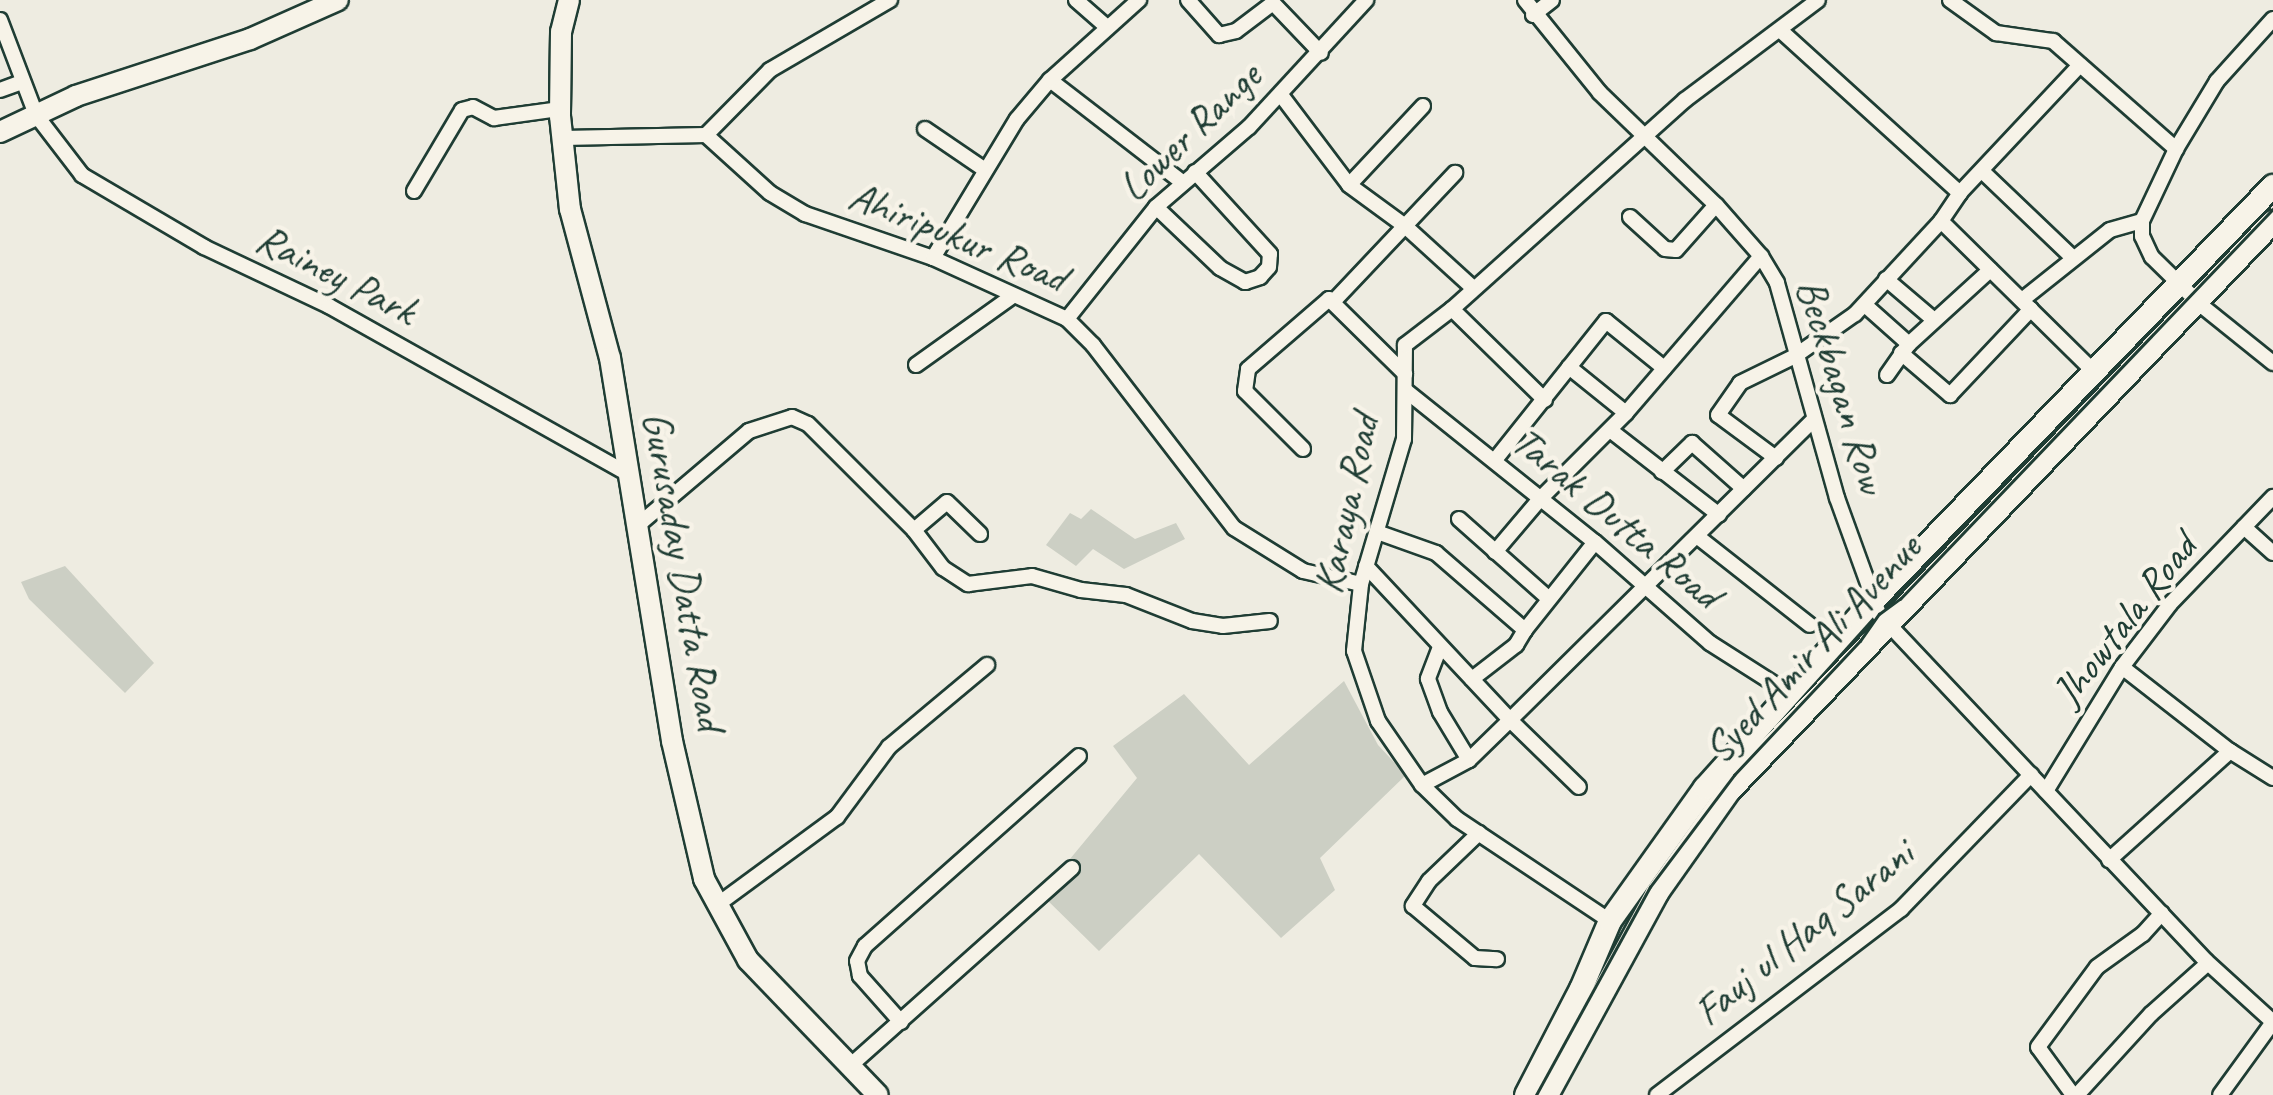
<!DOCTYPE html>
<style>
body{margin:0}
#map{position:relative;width:2273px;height:1095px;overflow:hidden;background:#eeece1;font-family:Caveat,sans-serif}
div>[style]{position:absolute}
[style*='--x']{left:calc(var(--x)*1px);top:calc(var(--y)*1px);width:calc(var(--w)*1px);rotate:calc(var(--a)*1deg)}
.green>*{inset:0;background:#cccfc4}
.roads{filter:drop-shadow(2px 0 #1f3d34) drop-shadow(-2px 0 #1f3d34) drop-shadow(0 2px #1f3d34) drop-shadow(0 -2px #1f3d34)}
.street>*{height:14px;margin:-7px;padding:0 7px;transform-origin:7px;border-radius:7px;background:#f7f3e8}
.secondary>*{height:20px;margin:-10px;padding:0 10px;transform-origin:10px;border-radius:10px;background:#f7f3e8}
.primary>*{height:22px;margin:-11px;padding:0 11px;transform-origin:11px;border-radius:11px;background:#f7f3e8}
.tram>*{height:2.5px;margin:-1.25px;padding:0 1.25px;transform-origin:1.25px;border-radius:1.25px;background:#1f3d34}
span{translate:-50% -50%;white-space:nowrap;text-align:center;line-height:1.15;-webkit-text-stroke:9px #f7f3e8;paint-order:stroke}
.street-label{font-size:42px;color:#1f3d34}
</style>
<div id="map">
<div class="green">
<i style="clip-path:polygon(1091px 509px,1135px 539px,1176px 523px,1185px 539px,1124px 569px,1093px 549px,1076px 566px,1046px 545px,1070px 513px,1081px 519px)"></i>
<i style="clip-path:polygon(65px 566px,154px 663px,125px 693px,29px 599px,21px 582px)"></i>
<i style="clip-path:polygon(1344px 681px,1378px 745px,1406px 775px,1320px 858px,1335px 890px,1281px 938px,1199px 854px,1099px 951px,1041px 894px,1137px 778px,1113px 746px,1184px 694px,1249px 765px)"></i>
</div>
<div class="roads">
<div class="street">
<i style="--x:1076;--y:0;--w:41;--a:41.1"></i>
<i style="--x:1188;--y:0;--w:47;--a:48.5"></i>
<i style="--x:1219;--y:35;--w:17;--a:-13"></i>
<i style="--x:1236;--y:31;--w:46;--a:-37.1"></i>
<i style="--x:1273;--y:3;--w:69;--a:46.2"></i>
<i style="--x:1525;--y:0;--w:119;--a:51.1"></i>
<i style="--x:1600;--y:93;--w:161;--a:44"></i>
<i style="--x:1716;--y:205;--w:68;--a:48.6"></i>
<i style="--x:1761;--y:256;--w:31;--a:59"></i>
<i style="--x:1777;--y:283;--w:223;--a:74.4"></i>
<i style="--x:1837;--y:498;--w:123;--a:70.1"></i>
<i style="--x:1879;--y:614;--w:477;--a:46.7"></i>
<i style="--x:2206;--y:961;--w:91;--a:42.3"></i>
<i style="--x:2273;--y:1022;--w:90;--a:126"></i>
<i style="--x:1950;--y:0;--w:57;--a:35.7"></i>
<i style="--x:1996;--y:33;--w:58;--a:8"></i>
<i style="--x:2053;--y:41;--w:164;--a:41.3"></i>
<i style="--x:1533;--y:15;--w:24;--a:-38"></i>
<i style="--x:2273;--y:19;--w:84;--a:132.1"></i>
<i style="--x:2217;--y:81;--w:79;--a:121.1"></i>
<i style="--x:2176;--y:149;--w:80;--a:115.3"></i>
<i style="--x:2142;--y:221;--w:15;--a:90"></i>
<i style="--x:2142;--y:236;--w:23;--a:65"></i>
<i style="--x:2152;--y:257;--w:70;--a:44.4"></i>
<i style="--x:2202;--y:306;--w:91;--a:38.8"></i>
<i style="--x:0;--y:20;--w:102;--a:69.2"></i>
<i style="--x:36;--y:115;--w:76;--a:52.5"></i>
<i style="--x:82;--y:175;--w:142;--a:30.5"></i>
<i style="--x:204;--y:247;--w:138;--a:25.3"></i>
<i style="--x:329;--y:306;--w:341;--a:29.3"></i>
<i style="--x:1780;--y:30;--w:243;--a:42.2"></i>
<i style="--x:2080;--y:65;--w:175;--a:133.2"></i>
<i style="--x:1960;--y:193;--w:34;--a:124"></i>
<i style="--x:1941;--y:221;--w:212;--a:44.6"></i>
<i style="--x:1050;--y:80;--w:167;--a:37.7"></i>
<i style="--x:0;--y:90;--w:23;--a:-20"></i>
<i style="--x:1281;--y:95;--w:113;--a:52.9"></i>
<i style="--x:1423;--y:106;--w:108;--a:133.1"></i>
<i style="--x:1349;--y:185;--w:69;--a:36.2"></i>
<i style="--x:1405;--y:226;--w:91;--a:42.3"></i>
<i style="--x:925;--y:129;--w:73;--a:34.3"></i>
<i style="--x:706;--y:135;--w:91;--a:-45.4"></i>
<i style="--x:770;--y:70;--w:139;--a:-30.3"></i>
<i style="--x:563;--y:138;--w:143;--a:-1.2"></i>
<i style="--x:706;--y:135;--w:86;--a:42.2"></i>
<i style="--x:770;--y:193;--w:41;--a:31"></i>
<i style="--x:805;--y:214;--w:135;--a:19"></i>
<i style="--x:933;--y:258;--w:147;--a:24.5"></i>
<i style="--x:1067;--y:319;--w:37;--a:45"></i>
<i style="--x:1093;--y:345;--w:231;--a:52.4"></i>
<i style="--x:1234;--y:528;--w:81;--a:31.9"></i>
<i style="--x:1303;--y:571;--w:59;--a:12.6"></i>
<i style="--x:1982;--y:171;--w:124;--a:43.7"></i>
<i style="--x:414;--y:191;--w:94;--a:-59.3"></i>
<i style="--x:462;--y:110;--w:11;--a:-15"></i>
<i style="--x:473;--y:107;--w:24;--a:28"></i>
<i style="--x:494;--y:118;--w:67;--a:-7.8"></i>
<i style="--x:1156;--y:207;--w:88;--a:43.6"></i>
<i style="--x:1220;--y:268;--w:29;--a:29"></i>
<i style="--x:1245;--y:282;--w:16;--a:-18"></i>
<i style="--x:1260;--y:277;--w:13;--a:-48"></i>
<i style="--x:1269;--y:267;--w:13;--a:-86"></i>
<i style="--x:1270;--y:254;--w:111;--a:-132.4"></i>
<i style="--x:1630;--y:217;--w:47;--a:42.4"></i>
<i style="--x:1665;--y:249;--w:11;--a:5"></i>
<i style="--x:1676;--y:250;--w:60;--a:-48.4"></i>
<i style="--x:933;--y:258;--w:162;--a:-58.9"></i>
<i style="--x:1017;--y:119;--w:51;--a:-49.8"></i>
<i style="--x:1050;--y:80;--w:120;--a:-42"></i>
<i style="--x:1886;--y:279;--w:63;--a:40.5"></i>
<i style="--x:2022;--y:300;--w:112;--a:-38.5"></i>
<i style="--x:2110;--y:230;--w:33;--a:-16"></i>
<i style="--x:1333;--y:302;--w:178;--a:-46.6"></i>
<i style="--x:1865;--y:305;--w:59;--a:41.6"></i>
<i style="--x:1452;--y:309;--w:130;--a:44.4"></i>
<i style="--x:1067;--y:319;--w:143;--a:-51.5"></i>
<i style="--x:1156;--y:207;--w:123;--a:-40.7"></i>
<i style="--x:1249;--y:127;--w:173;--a:-47.3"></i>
<i style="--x:1901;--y:353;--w:65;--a:40.6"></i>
<i style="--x:1950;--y:395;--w:118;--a:-46.7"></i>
<i style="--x:916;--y:365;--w:120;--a:-35.5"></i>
<i style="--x:1569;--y:367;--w:73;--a:38.9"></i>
<i style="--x:1887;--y:375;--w:38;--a:-55"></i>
<i style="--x:1909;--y:344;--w:110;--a:-42.4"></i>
<i style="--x:1405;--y:390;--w:243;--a:38.7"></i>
<i style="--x:1595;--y:542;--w:153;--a:41.3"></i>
<i style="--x:1710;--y:643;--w:91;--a:32.5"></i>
<i style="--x:1610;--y:430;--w:138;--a:37.9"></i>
<i style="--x:1303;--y:449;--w:82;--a:-135"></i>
<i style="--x:1245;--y:391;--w:22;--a:-82"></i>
<i style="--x:1248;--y:369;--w:107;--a:-40.8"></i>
<i style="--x:1329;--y:299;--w:107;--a:44.6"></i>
<i style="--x:1776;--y:458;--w:72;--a:-143.4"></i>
<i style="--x:1718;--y:415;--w:39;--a:-55"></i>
<i style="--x:1740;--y:383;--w:61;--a:-26.1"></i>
<i style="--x:1795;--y:356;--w:73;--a:-35"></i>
<i style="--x:1855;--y:314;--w:127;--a:-47.2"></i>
<i style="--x:1495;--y:460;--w:178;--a:-51.4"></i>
<i style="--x:1606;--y:321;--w:75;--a:39"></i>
<i style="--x:1662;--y:472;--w:42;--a:-44"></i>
<i style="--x:1692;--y:443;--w:69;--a:41.5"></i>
<i style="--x:1459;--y:519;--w:119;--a:41.6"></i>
<i style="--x:637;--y:526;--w:147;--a:-40.3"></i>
<i style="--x:749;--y:431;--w:45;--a:-18"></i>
<i style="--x:792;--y:417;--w:17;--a:24"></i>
<i style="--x:808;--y:424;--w:150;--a:45"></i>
<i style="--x:914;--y:530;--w:48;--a:52.7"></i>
<i style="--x:943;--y:568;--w:30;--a:33"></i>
<i style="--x:968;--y:584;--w:64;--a:-7.1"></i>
<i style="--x:1032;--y:576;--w:51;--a:15.9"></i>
<i style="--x:1081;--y:590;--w:45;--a:6.3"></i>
<i style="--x:1126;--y:595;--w:71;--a:21.5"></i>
<i style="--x:1192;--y:621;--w:31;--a:9"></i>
<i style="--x:1223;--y:626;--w:47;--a:-6.1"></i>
<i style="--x:2244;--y:527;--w:39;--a:42"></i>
<i style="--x:914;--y:530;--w:43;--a:-40.3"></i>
<i style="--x:947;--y:502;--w:46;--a:44.1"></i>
<i style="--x:1377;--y:532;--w:63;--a:19.6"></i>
<i style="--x:1436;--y:553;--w:118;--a:40.9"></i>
<i style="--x:1525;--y:630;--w:112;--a:-51.5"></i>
<i style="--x:1698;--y:537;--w:142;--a:38.2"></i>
<i style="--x:1495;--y:552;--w:70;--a:-49.7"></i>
<i style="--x:1540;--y:499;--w:122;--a:-45"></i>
<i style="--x:1626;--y:413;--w:207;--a:-49.3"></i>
<i style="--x:1366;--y:566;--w:211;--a:46.9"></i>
<i style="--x:1510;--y:720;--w:428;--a:-44.7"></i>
<i style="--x:1440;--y:647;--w:34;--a:111"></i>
<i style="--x:1428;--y:679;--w:35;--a:70"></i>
<i style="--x:1440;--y:712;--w:56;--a:58.9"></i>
<i style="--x:2122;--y:667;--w:137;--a:37.9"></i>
<i style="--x:2230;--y:751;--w:51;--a:32.1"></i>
<i style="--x:1472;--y:679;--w:56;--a:-37.7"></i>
<i style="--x:1516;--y:645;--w:17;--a:-59"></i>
<i style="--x:1422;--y:785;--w:53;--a:-28"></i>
<i style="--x:1469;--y:760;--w:57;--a:-44.3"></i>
<i style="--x:1510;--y:720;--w:96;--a:44.2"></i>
<i style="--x:2046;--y:791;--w:145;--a:-58.5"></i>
<i style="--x:2122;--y:667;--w:79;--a:-52.7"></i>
<i style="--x:2170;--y:604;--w:149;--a:-46.1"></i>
<i style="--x:1479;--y:833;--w:69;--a:136.2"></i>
<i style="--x:1429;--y:881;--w:30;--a:123"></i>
<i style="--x:1413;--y:906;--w:81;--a:40"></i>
<i style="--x:1475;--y:958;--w:22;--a:3"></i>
<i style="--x:2109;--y:860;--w:163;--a:-42"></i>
<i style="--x:717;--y:905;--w:149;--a:-36.3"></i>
<i style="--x:837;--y:817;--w:87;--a:-53.4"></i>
<i style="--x:889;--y:747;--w:128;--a:-39.9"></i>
<i style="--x:1610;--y:921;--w:184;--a:-146.3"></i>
<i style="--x:1457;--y:819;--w:49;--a:-135.8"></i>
<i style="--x:1422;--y:785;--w:78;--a:-124.5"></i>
<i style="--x:1378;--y:721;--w:74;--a:-108.9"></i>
<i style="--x:1354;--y:651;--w:67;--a:-84"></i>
<i style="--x:1361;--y:584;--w:151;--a:-73.5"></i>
<i style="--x:1404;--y:439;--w:94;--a:-89.4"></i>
<i style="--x:1405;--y:345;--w:59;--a:-37.5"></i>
<i style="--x:1452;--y:309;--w:313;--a:-41.9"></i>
<i style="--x:1685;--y:100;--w:166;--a:-36.9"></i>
<i style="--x:901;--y:1022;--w:62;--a:-131.7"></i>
<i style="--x:860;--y:976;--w:15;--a:-101"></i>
<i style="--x:857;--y:961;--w:17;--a:-62"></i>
<i style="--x:865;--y:946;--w:286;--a:-41.6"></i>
<i style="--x:851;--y:1065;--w:296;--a:-41.7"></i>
<i style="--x:1657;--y:1095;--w:307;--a:-37.3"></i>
<i style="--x:1901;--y:909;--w:187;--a:-45.9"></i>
<i style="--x:2073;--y:1095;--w:59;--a:-126.1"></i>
<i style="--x:2038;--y:1047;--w:99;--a:-53.6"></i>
<i style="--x:2097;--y:967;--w:57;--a:-35.7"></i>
<i style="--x:2143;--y:934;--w:28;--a:-48"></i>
<i style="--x:2077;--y:1095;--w:110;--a:-47.6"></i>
<i style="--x:2151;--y:1014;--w:76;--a:-41.8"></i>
</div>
<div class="secondary">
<i style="--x:569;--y:0;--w:33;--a:104"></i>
<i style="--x:561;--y:32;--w:84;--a:90.7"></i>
<i style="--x:560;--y:116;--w:94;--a:83.9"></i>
<i style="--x:570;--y:209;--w:154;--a:75"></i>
<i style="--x:610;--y:358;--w:388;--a:80.8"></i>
<i style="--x:672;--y:741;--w:142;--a:76.9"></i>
<i style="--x:704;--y:879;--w:92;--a:61.5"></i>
<i style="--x:748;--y:960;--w:187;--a:46.1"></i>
<i style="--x:0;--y:132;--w:84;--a:-25.3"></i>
<i style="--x:76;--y:96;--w:183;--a:-18.1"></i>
<i style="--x:250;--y:39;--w:96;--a:-23.9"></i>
</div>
<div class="primary">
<i style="--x:1526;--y:1095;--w:119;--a:-62.6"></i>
<i style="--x:1581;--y:989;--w:74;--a:-66.9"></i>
<i style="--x:1610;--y:921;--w:163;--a:-54.5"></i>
<i style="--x:1705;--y:788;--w:250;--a:-48.1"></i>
<i style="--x:1872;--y:602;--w:578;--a:-46.05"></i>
<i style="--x:1547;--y:1095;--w:230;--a:-61.4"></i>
<i style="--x:1657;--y:893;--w:125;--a:-54.8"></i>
<i style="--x:1729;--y:791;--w:787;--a:-46.29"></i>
</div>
</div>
<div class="tram">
<i style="--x:1536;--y:1095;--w:237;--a:-61.3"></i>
<i style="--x:1650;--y:887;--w:140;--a:-53.1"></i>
<i style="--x:1734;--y:775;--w:184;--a:-46.8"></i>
<i style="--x:1860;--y:641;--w:33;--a:-55"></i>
<i style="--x:1879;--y:614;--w:26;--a:-36"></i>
<i style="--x:1900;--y:599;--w:540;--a:-46.28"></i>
</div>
<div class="street-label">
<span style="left:1190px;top:132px;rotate:-44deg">Lower Range</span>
<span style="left:958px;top:237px;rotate:22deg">Ahiripukur Road</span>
<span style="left:336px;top:275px;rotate:27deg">Rainey Park</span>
<span style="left:1841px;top:386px;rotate:73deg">Beckbagan Row</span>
<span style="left:1347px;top:504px;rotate:-78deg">Karaya Road</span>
<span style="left:1616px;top:518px;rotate:40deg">Tarak Dutta Road</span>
<span style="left:683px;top:571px;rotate:80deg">Gurusaday Datta Road</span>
<span style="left:2125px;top:620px;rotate:-52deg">Jhowtala Road</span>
<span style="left:1813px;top:649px;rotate:-47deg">Syed Amir Ali Avenue</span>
<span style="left:1804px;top:933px;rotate:-39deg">Fauj ul Haq Sarani</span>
</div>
</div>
